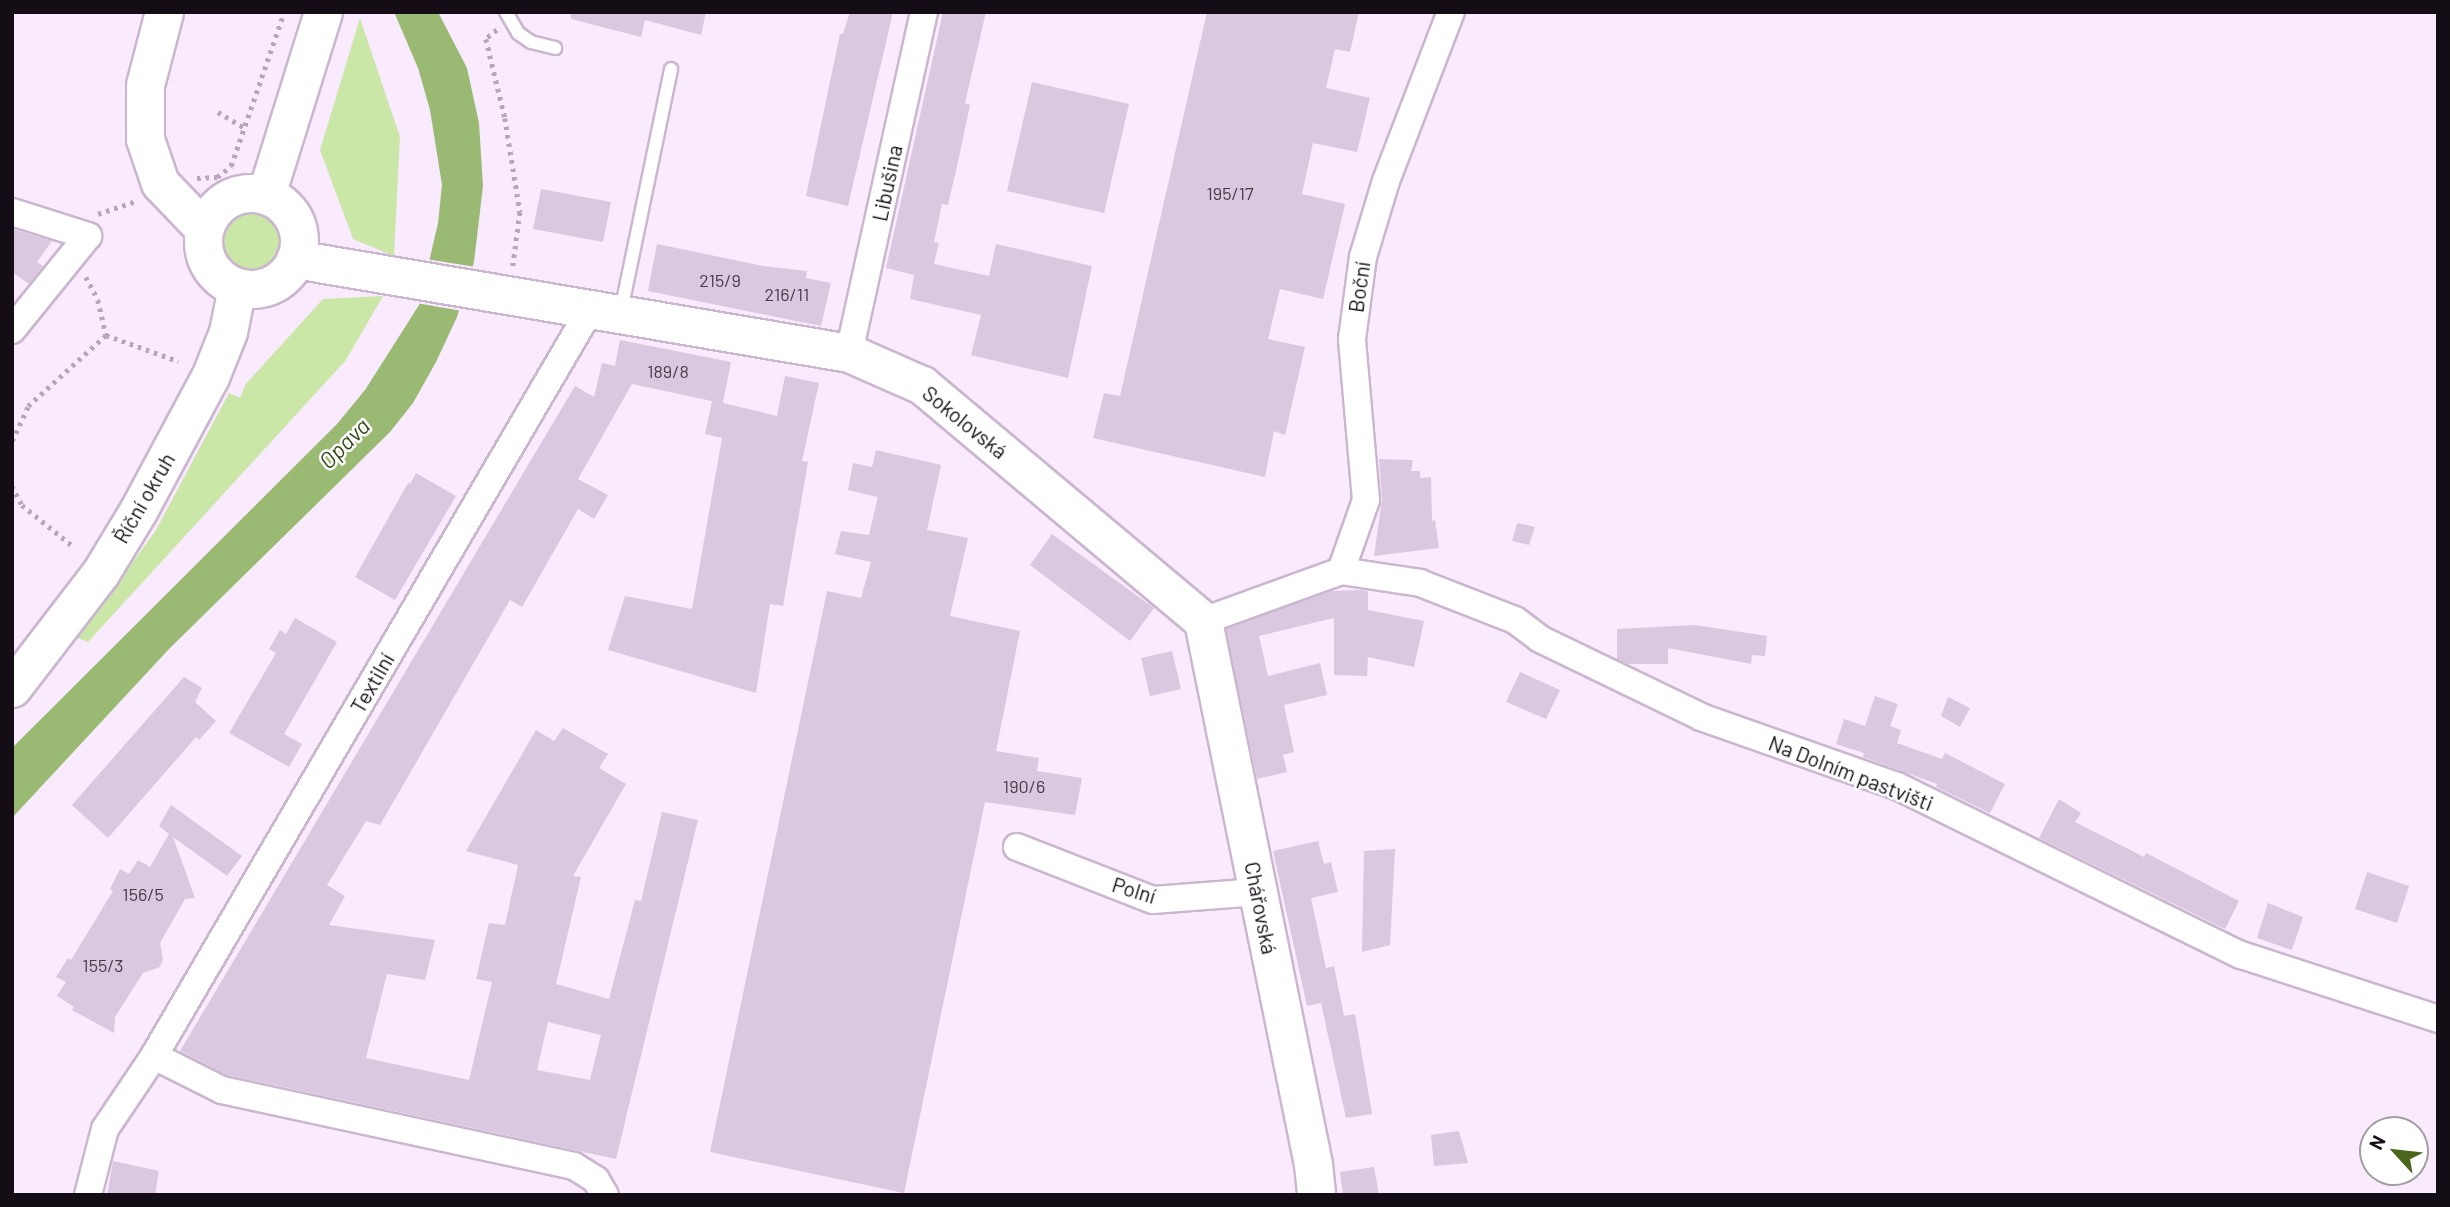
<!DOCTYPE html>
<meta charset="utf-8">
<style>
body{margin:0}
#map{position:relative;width:2450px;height:1207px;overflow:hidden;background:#faeafe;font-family:Barlow,sans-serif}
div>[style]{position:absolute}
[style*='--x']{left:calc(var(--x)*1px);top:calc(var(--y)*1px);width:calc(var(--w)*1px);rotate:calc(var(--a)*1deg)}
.green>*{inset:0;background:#cae7a8}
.round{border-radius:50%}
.water>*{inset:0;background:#9aba74}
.pier>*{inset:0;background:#faeafe}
.building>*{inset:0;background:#dac7e0}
.path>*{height:4.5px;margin-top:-2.25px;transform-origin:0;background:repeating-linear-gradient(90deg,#b5a7b8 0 3.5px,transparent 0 8.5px)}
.roads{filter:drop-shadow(2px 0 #cab6cf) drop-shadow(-2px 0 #cab6cf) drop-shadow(0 2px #cab6cf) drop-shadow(0 -2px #cab6cf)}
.lane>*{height:12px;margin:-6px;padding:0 6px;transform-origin:6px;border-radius:6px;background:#fff}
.street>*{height:26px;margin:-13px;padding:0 13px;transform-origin:13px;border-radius:13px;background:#fff}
.secondary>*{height:37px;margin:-18.5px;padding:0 18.5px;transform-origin:18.5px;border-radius:18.5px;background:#fff}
.secondary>.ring{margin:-18.5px;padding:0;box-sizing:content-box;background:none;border:37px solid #fff;border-radius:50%}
span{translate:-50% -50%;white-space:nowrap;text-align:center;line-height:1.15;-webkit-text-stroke:5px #fff;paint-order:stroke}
.number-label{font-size:18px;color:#463c48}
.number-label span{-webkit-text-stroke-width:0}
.street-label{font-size:21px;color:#140d15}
.water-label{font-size:23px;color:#364a18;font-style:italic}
.frame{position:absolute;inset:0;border:14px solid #140d15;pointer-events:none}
.north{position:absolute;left:2359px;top:1116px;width:70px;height:70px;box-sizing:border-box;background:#fff;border:2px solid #a19ea1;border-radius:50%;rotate:297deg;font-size:19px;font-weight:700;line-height:28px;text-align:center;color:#140d15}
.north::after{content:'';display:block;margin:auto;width:24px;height:32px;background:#49661a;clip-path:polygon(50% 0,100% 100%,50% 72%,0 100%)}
</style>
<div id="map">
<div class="green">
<i style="clip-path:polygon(360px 18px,400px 137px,394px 256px,353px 239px,320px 150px)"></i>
<i class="round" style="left:222px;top:212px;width:58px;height:58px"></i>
<i style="clip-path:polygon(383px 296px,346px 360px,88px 642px,78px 638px,156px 530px,229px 393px,240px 398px,245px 385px,323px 299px)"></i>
</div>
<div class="water">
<i style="clip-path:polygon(394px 12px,438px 12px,467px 68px,479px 123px,483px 186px,474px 262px,457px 317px,436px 362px,413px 403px,390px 432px,169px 649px,12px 818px,12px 748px,337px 424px,365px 390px,419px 305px,438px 223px,442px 185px,430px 110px,418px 68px)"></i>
</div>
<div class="pier">
<i style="clip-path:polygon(426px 259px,476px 267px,462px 311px,416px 303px)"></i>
</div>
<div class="building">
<i style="clip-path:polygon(571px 12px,706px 12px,701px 35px,645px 20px,641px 37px,571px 19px)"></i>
<i style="clip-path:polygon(850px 12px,893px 12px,848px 206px,806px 196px,840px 34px,843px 34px)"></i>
<i style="clip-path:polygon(943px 12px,986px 12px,965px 103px,970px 105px,958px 162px,948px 205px,942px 204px,934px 242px,939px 243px,934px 264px,989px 276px,996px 244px,1092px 266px,1068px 378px,971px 355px,981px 315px,910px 299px,914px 275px,886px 268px)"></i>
<i style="clip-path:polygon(1207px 12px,1359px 12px,1350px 52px,1335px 49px,1326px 88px,1370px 98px,1357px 152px,1313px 143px,1302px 194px,1345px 204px,1323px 299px,1280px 289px,1268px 339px,1305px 347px,1285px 435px,1274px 431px,1265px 477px,1093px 438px,1104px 393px,1120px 396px)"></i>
<i style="clip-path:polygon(1032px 82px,1129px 104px,1104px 213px,1007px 191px)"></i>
<i style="clip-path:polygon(541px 189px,611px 202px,603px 242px,533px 229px)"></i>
<i style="clip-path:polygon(12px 229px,52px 241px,37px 262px,43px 266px,29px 284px,12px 272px)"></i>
<i style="clip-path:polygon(657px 244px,763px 266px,807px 271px,806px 278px,831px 283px,821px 326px,648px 291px)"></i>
<i style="clip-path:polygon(evenodd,620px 340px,731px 362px,723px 403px,719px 402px,777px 416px,785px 376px,819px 383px,802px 461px,808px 462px,783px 606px,770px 604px,756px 693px,608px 650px,625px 596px,692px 609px,722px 438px,705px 434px,712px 401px,632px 384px,578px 479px,608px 495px,594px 519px,578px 509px,522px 607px,510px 600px,380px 825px,366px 821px,327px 885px,345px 896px,329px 925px,435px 940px,425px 980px,387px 974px,366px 1058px,469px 1080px,492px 982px,476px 979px,489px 923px,505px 925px,518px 865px,466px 851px,536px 730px,554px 741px,563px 728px,608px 754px,599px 768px,626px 784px,573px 876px,581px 877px,556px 984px,609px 999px,635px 900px,641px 901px,662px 812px,698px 820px,616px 1159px,227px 1075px,180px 1051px,575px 386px,594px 397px,602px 363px,615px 366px,620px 340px,548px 1022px,601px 1035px,590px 1080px,537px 1070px,548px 1022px)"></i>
<i style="clip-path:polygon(876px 450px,941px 465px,927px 530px,968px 538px,950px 616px,1020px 631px,996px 751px,1039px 758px,1037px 771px,1082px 778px,1075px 815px,985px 802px,904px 1193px,710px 1152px,827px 591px,861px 598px,871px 562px,835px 554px,841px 531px,869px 535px,878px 497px,848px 490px,853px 463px,872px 467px)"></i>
<i style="clip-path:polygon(1379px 459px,1413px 460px,1411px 471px,1420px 471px,1420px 478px,1431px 477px,1432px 521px,1435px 520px,1439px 548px,1374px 556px,1382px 499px)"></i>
<i style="clip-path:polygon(416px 473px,456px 496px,395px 600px,355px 577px,408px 483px,410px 484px)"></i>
<i style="clip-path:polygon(1517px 523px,1535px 527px,1529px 545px,1512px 541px)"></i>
<i style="clip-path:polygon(1052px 534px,1154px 608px,1130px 641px,1030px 565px)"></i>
<i style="clip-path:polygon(1362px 590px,1368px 591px,1368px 610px,1424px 621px,1414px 667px,1368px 657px,1367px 676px,1334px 675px,1334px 618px,1259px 636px,1268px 676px,1320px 663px,1327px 695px,1284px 705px,1294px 752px,1283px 755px,1287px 772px,1257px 779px,1226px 629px,1331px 591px)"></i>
<i style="clip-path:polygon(295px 618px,337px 642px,284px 734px,302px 744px,289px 767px,229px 733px,276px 653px,269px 649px,280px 630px,286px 634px)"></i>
<i style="clip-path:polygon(1695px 625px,1767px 636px,1765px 656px,1752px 655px,1751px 664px,1668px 648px,1668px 664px,1628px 664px,1617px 659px,1617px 629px)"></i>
<i style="clip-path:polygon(1172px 651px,1181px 689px,1150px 696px,1141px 658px)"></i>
<i style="clip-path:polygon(1520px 672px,1560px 690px,1546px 719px,1506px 702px)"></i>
<i style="clip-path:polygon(184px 677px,202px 688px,195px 702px,216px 721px,199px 740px,196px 737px,108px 838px,72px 805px)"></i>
<i style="clip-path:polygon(1875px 696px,1898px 704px,1890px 726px,1901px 730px,1897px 743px,1942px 759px,1945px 753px,2005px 784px,1990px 813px,1936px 787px,1937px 784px,1863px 757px,1864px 753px,1836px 744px,1844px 719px,1865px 726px)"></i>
<i style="clip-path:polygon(1948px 697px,1970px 708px,1960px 727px,1941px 716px)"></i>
<i style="clip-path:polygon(2059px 799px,2081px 813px,2075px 822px,2144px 857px,2146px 853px,2239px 901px,2225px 929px,2039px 838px)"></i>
<i style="clip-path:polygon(171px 805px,242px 856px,227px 876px,173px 837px,195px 898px,185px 899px,160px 943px,163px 959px,160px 967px,143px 973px,115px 1017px,114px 1033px,72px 1010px,74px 1007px,57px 996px,66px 982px,56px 977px,68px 958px,71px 960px,113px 891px,110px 889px,120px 869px,129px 874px,138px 860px,150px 867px,169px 834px,159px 826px)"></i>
<i style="clip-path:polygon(1318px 841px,1324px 864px,1331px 862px,1338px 892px,1311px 898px,1326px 968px,1334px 966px,1344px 1016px,1355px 1014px,1372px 1114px,1346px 1118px,1321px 1003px,1307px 1006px,1273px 851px)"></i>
<i style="clip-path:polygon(1395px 849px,1390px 945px,1362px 952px,1364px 851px)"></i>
<i style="clip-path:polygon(2367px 872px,2409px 886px,2397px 923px,2355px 909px)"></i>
<i style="clip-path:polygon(2268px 903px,2303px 917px,2292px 950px,2257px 938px)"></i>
<i style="clip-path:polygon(1459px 1131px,1468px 1163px,1434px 1166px,1431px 1135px)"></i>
<i style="clip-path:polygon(113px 1161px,159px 1171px,155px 1195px,107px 1195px)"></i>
<i style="clip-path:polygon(1374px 1167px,1379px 1195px,1343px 1195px,1340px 1172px)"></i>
</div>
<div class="path">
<i style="--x:497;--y:30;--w:14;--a:141"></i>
<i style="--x:486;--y:39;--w:81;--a:76.5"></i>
<i style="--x:505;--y:118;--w:95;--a:80.9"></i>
<i style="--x:520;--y:212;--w:55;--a:97.3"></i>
<i style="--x:218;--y:112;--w:33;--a:31"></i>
<i style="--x:197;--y:178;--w:20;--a:-3"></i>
<i style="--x:217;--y:177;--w:18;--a:-38"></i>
<i style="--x:231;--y:166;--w:163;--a:-71"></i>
<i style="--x:98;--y:214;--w:40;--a:-18.9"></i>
<i style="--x:86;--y:277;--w:26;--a:62"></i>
<i style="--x:98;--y:300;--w:36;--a:77"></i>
<i style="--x:12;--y:441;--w:38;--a:-65"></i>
<i style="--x:28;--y:406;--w:105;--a:-42.3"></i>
<i style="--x:106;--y:335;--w:77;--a:19.9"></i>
<i style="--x:12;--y:486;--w:21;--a:62"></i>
<i style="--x:22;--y:505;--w:67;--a:38.9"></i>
</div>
<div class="roads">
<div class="lane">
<i style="--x:506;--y:12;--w:24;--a:60"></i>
<i style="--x:518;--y:33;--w:16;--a:35"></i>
<i style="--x:531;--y:42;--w:25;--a:14"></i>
<i style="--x:621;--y:311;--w:247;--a:-78.3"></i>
</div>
<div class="street">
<i style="--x:12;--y:212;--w:80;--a:17.5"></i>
<i style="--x:88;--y:236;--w:121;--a:129"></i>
<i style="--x:849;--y:353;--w:349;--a:-77.6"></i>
<i style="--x:1341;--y:571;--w:75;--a:-70.6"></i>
<i style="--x:1366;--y:500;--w:162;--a:-95"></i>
<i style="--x:1352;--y:339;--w:83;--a:-82.4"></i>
<i style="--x:1363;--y:257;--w:79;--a:-73.2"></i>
<i style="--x:1386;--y:181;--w:181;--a:-69"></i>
<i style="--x:1203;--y:621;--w:147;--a:-19.9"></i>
<i style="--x:1341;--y:571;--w:80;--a:8.6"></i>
<i style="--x:1420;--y:583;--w:102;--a:21.3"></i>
<i style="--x:1515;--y:620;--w:31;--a:37"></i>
<i style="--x:1540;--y:639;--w:179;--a:25.8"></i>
<i style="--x:1701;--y:717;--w:208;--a:19.4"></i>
<i style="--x:1897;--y:786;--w:383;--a:26.2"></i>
<i style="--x:2241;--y:955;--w:207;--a:18"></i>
<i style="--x:1017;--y:847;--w:146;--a:21.3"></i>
<i style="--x:1153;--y:900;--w:105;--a:-4.4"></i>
<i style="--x:154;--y:1056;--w:76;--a:26.6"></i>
<i style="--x:222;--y:1090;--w:360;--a:12.2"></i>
<i style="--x:574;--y:1166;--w:26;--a:32"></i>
<i style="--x:596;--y:1180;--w:17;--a:59"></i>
<i style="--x:88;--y:1195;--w:68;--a:-75.6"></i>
<i style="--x:105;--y:1129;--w:88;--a:-56.1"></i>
<i style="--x:154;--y:1056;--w:864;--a:-59.7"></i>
</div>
<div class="secondary">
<i style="--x:164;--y:12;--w:75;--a:104.6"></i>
<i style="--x:145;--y:85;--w:54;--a:90"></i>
<i style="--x:145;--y:139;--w:46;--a:71.2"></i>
<i style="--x:160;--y:183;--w:64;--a:46.3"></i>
<i class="ring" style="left:203px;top:193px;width:59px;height:59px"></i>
<i style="--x:266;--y:195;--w:192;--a:-72.7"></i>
<i style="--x:295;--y:259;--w:562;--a:9.63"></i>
<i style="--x:849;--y:353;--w:80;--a:23.7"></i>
<i style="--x:922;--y:385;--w:367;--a:40"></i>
<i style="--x:1203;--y:621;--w:554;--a:78.55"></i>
<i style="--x:1313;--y:1164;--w:31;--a:84"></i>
<i style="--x:12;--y:688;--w:146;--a:-52.5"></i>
<i style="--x:101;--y:572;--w:71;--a:-58.8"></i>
<i style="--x:138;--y:511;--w:152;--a:-61.8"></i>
<i style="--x:210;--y:377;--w:48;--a:-68.2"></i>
<i style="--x:228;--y:332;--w:46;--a:-78.7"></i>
</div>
</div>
<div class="number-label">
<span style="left:1230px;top:193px">195/17</span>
<span style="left:720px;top:280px">215/9</span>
<span style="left:787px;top:294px">216/11</span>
<span style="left:668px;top:371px">189/8</span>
<span style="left:1024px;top:786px">190/6</span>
<span style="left:143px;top:894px">156/5</span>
<span style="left:103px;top:965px">155/3</span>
</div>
<div class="street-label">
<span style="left:887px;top:183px;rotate:-78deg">Libušina</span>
<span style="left:1359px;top:287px;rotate:-82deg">Boční</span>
<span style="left:965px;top:422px;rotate:39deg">Sokolovská</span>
<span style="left:144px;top:498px;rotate:-60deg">Říční okruh</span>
<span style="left:372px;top:683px;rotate:-60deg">Textilní</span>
<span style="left:1851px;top:773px;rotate:21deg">Na Dolním pastvišti</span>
<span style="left:1134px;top:890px;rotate:17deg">Polní</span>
<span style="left:1261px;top:908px;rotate:79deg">Chářovská</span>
</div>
<div class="water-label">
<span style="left:344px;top:443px;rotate:-45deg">Opava</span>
</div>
<div class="frame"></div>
<div class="north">N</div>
</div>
